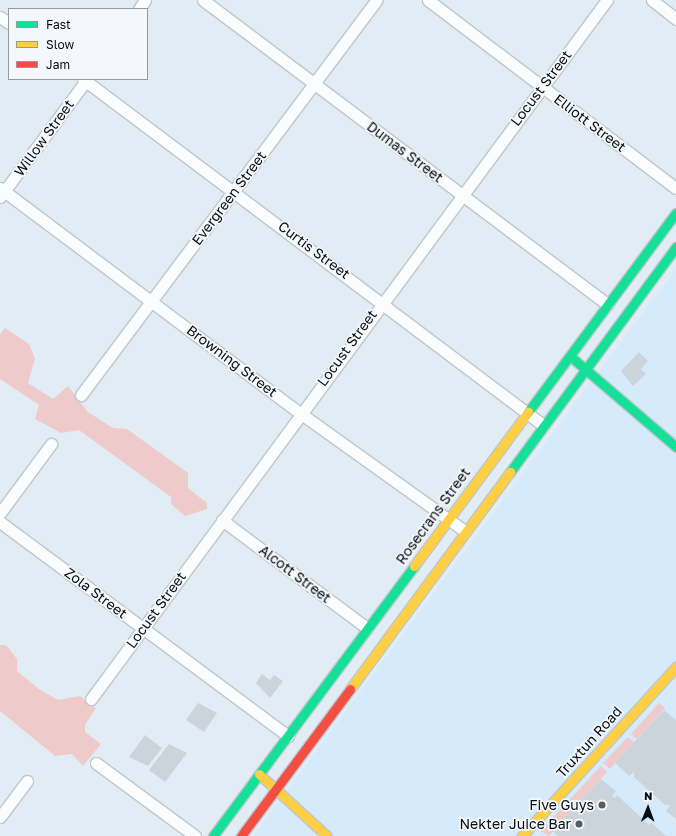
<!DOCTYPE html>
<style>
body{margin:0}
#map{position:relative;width:676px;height:836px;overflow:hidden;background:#e2ecf4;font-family:"Golos Text",sans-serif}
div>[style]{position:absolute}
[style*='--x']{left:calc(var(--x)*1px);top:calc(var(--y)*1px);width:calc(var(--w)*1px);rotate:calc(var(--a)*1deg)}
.built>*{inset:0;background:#d5eafa}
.green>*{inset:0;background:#eecbca}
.building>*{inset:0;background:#cbd4db}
.roads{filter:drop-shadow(1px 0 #bec7ce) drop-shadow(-1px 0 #bec7ce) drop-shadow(0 1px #bec7ce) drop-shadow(0 -1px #bec7ce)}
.street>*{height:11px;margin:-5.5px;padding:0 5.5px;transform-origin:5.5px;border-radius:5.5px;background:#fbfcfd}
.fast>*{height:9px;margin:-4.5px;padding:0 4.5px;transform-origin:4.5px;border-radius:4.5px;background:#16e098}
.slow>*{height:9px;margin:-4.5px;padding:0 4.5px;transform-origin:4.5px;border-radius:4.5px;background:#ffcf43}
.jam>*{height:9px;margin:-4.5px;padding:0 4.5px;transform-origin:4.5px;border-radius:4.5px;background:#f24e42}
.dots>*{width:11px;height:11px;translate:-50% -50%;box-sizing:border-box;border:2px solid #f4f8fc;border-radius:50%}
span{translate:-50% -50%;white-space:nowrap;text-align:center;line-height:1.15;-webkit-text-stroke:3.5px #f4f8fc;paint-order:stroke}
.street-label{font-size:14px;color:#070e13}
.poi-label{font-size:14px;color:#070e13}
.right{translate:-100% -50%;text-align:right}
.legend{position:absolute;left:8px;top:8px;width:140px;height:72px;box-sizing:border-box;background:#f4f8fc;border:1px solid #959a9f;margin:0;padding:5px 7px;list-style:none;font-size:12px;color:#070e13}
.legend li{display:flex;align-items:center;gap:8px;height:20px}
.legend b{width:20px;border:1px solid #959a9f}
.north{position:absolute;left:628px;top:788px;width:40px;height:40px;-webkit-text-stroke:3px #f4f8fc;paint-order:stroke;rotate:1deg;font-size:11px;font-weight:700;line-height:16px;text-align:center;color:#070e13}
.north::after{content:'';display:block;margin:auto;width:14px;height:18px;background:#070e13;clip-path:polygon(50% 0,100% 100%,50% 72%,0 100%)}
</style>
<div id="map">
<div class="built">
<i style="clip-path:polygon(676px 269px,676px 836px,253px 836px,582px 394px)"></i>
</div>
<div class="green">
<i style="clip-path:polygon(5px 328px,29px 344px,35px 359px,28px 383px,53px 399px,68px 386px,88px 412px,113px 428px,127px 429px,188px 473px,188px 488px,207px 503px,207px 509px,185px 516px,171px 504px,171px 497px,79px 430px,61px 433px,35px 419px,39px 405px,0 379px,0 334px)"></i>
<i style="clip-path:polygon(0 645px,6px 645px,17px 659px,17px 671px,40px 690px,58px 700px,80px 696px,96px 708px,85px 725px,85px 732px,101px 744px,83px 766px,72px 754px,55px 756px,0 711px)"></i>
<i style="clip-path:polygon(659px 703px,665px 708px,637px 739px,631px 734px)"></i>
<i style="clip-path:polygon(628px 737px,634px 742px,610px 769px,603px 763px)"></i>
<i style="clip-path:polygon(601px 766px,607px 772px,549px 836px,540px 831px)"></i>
</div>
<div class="building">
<i style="clip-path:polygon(639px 352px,648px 361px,641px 369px,646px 374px,633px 386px,621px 371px)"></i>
<i style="clip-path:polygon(262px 674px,270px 680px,274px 675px,283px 681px,270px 698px,256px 683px)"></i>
<i style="clip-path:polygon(198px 703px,217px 713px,204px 732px,186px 720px)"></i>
<i style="clip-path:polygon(664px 710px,676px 720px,676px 819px,666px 811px,670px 805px,665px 805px,634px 777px,634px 772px,629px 776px,615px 763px)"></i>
<i style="clip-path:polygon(145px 735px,162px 748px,148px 766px,129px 757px)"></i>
<i style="clip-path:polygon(169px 744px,187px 753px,165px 782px,149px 770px)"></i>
<i style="clip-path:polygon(601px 779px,616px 791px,612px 796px,615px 798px,617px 795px,648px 824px,646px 826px,652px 823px,666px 836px,558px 836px,553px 831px)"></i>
</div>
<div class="roads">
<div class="street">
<i style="--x:203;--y:0;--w:506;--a:36.96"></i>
<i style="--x:428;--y:0;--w:311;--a:37.2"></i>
<i style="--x:652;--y:0;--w:31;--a:38"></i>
<i style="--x:139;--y:9;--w:11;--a:-56"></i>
<i style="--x:0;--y:17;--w:11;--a:34"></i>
<i style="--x:83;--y:79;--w:576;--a:36.95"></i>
<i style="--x:0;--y:188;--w:375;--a:36.9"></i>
<i style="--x:300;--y:413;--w:203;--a:35.6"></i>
<i style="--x:0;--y:197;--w:147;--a:-53.6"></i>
<i style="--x:81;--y:395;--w:493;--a:-53.2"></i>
<i style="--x:0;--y:513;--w:86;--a:-53.5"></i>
<i style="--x:222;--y:520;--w:181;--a:36.7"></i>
<i style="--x:0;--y:522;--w:359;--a:36.6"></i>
<i style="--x:91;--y:699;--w:869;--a:-53.57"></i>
<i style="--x:96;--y:763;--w:123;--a:36.4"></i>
<i style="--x:0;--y:817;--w:45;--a:-53.1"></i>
</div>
<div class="fast">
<i style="--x:570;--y:356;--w:140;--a:40.6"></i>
<i style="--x:528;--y:412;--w:248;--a:-53.4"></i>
<i style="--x:510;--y:472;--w:280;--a:-53.6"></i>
<i style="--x:213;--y:836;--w:337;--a:-53.3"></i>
</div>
<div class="slow">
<i style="--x:414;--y:566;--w:192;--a:-53.5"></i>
<i style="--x:350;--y:689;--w:270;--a:-53.6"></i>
<i style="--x:259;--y:774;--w:92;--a:42.4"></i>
<i style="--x:522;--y:836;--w:229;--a:-47.7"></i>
</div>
<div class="jam">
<i style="--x:241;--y:836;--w:183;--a:-53.4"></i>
</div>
</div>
<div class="dots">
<i style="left:602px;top:805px;background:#545c62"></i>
<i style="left:579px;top:824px;background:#545c62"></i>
</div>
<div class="street-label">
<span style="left:541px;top:88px;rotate:-53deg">Locust Street</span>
<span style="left:590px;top:123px;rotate:37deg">Elliott Street</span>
<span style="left:44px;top:138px;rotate:-54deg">Willow Street</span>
<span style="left:405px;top:152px;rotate:37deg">Dumas Street</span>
<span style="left:229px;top:198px;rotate:-53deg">Evergreen Street</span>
<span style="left:314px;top:250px;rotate:37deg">Curtis Street</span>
<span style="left:347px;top:348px;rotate:-54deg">Locust Street</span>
<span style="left:232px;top:361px;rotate:37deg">Browning Street</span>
<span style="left:433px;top:516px;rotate:-54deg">Rosecrans Street</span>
<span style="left:295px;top:574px;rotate:37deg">Alcott Street</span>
<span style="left:96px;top:593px;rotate:37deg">Zola Street</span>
<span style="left:156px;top:610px;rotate:-54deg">Locust Street</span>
<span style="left:589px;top:742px;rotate:-48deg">Truxtun Road</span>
</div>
<div class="poi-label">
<span class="right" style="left:594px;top:805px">Five Guys</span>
<span class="right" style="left:571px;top:824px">Nekter Juice Bar</span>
</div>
<ul class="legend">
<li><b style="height:5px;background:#16e098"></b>Fast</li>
<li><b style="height:5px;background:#ffcf43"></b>Slow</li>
<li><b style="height:5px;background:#f24e42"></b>Jam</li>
</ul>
<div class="north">N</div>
</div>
